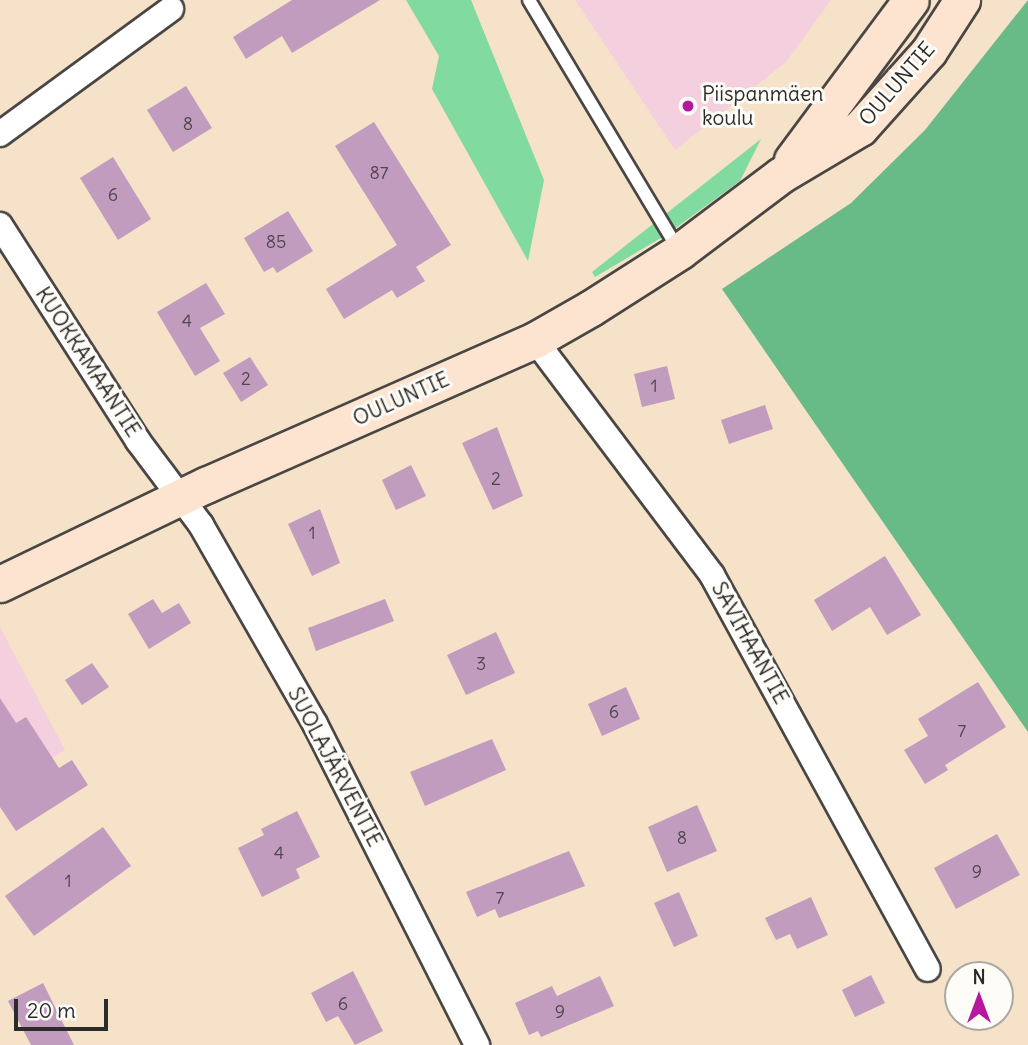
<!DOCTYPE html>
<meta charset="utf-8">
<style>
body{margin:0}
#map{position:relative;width:1028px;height:1045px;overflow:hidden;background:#f5e2c9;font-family:Delius,sans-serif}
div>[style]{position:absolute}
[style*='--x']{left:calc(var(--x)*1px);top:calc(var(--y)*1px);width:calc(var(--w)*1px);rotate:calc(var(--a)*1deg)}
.built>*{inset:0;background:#f4cfdd}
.green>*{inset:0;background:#81da9f}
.forest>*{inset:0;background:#68ba86}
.building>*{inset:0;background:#c19cbe}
.roads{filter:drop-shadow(2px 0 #494643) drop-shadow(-2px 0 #494643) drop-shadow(0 2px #494643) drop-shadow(0 -2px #494643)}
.lane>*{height:12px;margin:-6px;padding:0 6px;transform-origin:6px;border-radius:6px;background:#fff}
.street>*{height:24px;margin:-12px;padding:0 12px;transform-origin:12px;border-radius:12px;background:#fff}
.secondary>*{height:35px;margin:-17.5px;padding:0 17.5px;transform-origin:17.5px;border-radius:17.5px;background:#fde4d0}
.dots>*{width:19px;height:19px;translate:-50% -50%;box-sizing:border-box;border:4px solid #fdfcf7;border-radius:50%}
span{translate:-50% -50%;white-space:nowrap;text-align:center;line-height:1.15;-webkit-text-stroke:6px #fdfcf7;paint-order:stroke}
.number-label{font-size:18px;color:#504750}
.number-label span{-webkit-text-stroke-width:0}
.street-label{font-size:21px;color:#2b2b2b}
.poi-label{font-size:21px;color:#2b2b2b}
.left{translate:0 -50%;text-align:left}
.north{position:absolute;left:944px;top:961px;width:70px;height:70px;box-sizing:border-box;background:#fdfcf7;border:2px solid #a9a8a5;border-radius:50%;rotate:0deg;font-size:19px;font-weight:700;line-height:28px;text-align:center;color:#2b2b2b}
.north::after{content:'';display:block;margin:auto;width:24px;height:32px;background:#b5179e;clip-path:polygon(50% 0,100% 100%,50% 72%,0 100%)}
.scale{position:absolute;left:14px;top:999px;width:94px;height:32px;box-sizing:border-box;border:4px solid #2b2b2b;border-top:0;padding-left:9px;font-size:21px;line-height:24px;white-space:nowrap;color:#2b2b2b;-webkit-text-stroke:5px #fdfcf7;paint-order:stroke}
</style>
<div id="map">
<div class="built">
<i style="clip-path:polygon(575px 0,831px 0,786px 62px,675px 150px)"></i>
<i style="clip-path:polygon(0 627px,65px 750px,0 790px)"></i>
</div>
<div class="green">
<i style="clip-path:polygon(406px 0,471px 0,544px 180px,528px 261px,432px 89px,439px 56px)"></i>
<i style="clip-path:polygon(761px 139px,740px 181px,666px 235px,595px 277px,592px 272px)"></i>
</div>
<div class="forest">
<i style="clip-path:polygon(1028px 0,1028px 732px,722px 289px,851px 203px,925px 130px)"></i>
</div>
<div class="building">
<i style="clip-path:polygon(292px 0,380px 0,292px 53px,282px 36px,246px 59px,233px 37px)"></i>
<i style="clip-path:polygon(186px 86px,212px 128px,173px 152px,147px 110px)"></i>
<i style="clip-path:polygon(374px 122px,451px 245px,416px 267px,425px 281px,397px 298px,392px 290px,344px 319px,326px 289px,397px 245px,335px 146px)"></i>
<i style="clip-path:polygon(113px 157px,151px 219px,118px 240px,80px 178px)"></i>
<i style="clip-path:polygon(288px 211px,313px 251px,277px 273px,273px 267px,264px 272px,244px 238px)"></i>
<i style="clip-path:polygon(206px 283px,225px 314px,200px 328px,220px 361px,195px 376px,157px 312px)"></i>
<i style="clip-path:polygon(250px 357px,268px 385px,241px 402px,223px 373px)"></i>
<i style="clip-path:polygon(667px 366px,675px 399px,642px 407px,634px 374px)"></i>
<i style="clip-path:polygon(765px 405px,773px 429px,729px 444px,721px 420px)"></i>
<i style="clip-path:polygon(497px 427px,523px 496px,493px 510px,462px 443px)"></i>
<i style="clip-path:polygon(411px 465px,426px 496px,396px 510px,382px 480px)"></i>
<i style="clip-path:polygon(320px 509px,340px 563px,312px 576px,288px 524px)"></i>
<i style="clip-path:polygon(885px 556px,921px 615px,887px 635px,870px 607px,832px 631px,814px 600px)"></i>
<i style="clip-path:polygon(153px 599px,162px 613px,179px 603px,191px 623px,149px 649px,128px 614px)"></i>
<i style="clip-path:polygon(385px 599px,394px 621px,316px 651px,308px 628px)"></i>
<i style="clip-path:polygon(496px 632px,515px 673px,466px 695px,447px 655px)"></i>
<i style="clip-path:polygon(92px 663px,109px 687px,82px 705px,65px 680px)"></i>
<i style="clip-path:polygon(978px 682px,1006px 727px,945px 765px,948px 770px,925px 784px,904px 750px,928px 736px,918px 719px)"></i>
<i style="clip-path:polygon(626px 687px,640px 719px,602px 736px,588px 704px)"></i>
<i style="clip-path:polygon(0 698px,16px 723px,26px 717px,59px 768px,72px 760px,88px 785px,16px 831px,0 807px)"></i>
<i style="clip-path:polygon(492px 739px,506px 770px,425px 806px,410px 772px)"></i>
<i style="clip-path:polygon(697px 805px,717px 851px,667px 872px,648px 827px)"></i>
<i style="clip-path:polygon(297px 811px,320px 857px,296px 869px,300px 878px,262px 897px,238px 848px,264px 835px,261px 829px)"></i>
<i style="clip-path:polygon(103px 827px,131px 866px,34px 936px,5px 896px)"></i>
<i style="clip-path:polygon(997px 834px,1020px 875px,956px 909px,934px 868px)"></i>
<i style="clip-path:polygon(569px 851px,585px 886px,499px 918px,495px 909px,477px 917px,466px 892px)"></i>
<i style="clip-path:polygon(679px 892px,698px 936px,674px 947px,654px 903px)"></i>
<i style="clip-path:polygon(811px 897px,828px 935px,797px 949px,790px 934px,776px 940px,765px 918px)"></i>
<i style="clip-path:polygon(353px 971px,383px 1031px,355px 1045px,338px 1016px,326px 1022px,311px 993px)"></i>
<i style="clip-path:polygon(871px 975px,885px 1003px,855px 1017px,842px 990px)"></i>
<i style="clip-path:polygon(600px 976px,614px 1006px,541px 1037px,538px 1031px,529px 1035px,515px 1003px,552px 986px,557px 996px)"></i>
<i style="clip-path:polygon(43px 983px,74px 1045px,31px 1045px,8px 1001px)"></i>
</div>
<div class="roads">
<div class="lane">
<i style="--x:529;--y:0;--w:290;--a:59.1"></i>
</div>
<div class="street">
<i style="--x:0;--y:134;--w:212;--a:-36.2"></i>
<i style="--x:0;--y:225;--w:256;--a:57.4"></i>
<i style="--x:138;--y:441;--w:105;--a:53.1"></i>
<i style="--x:201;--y:525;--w:229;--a:60.2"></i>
<i style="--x:315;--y:724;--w:360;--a:63.2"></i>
<i style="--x:535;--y:340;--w:294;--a:53"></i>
<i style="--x:712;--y:575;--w:449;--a:61.3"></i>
</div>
<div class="secondary">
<i style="--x:792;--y:160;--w:199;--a:-53.4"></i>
<i style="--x:0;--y:584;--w:229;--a:-25.7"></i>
<i style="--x:206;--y:485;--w:360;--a:-23.8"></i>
<i style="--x:535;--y:340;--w:64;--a:-29.7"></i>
<i style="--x:591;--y:308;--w:106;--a:-32.6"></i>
<i style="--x:680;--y:251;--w:126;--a:-37"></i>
<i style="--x:781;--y:175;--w:92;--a:-30.7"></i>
<i style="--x:860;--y:128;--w:103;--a:-48.1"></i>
<i style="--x:929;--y:51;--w:61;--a:-57.1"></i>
</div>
</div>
<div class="dots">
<i style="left:688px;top:106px;background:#b5179e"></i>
</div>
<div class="number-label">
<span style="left:188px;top:124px">8</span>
<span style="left:379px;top:173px">87</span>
<span style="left:113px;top:195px">6</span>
<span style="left:276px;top:242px">85</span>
<span style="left:187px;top:321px">4</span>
<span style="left:246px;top:379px">2</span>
<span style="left:654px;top:386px">1</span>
<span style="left:496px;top:479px">2</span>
<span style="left:312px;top:533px">1</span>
<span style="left:481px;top:664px">3</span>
<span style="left:614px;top:712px">6</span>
<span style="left:962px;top:731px">7</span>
<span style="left:682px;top:838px">8</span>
<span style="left:279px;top:853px">4</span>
<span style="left:977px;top:872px">9</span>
<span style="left:68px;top:881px">1</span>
<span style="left:500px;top:898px">7</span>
<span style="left:343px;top:1004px">6</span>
<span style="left:560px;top:1012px">9</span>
</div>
<div class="street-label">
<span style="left:897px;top:84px;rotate:-49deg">OULUNTIE</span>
<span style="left:88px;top:362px;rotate:57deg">KUOKKAMAANTIE</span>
<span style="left:401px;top:399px;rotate:-24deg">OULUNTIE</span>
<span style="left:750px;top:643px;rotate:61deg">SAVIHAANTIE</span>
<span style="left:335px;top:767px;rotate:62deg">SUOLAJÄRVENTIE</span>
</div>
<div class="poi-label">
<span class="left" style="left:702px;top:106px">Piispanmäen<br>koulu</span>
</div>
<div class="north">N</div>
<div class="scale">20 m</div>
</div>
